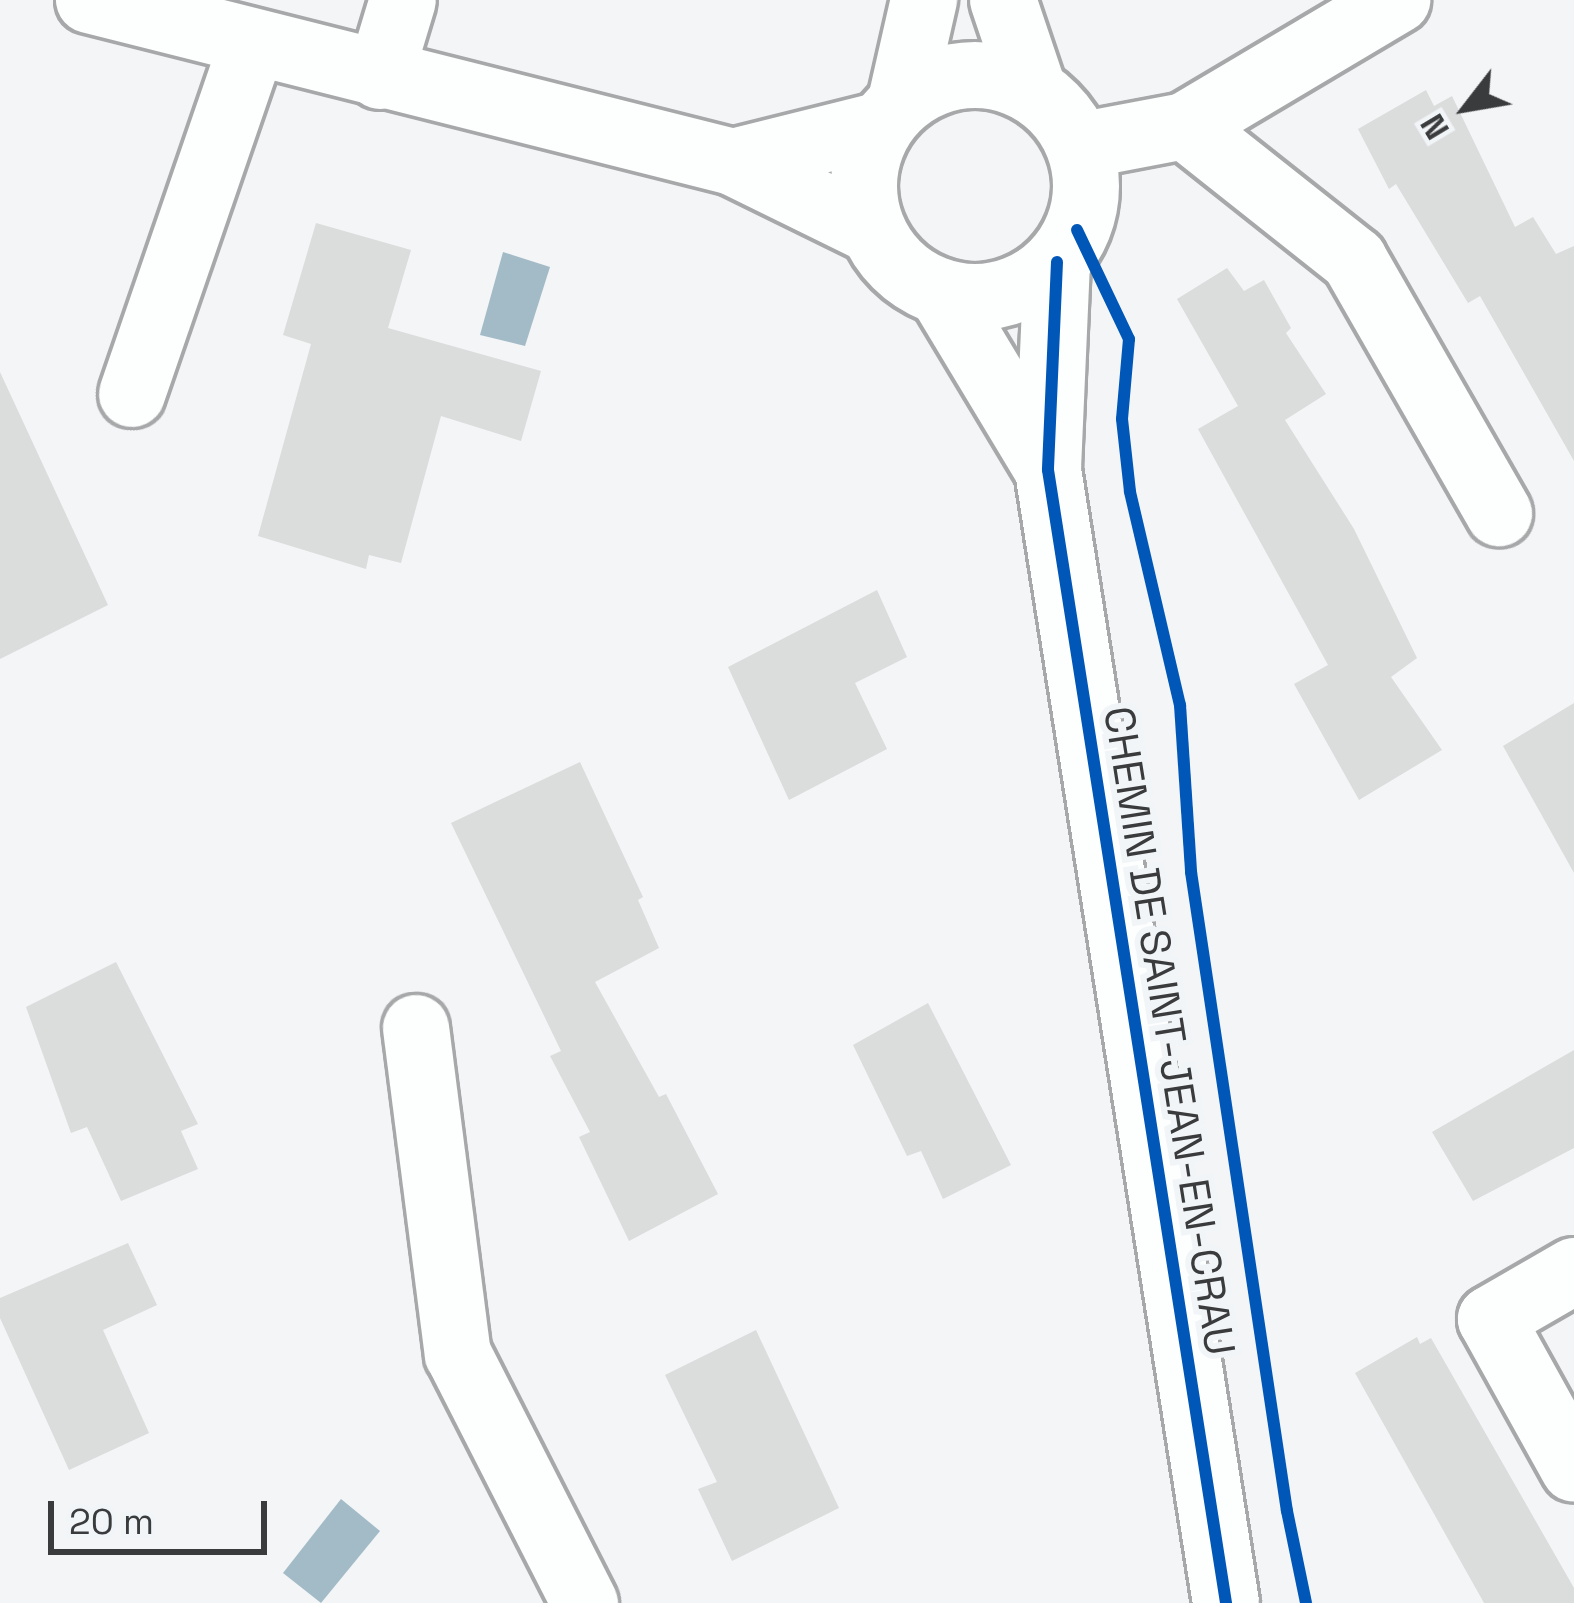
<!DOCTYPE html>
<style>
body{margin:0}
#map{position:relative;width:1574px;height:1603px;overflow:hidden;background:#f3f5f7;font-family:"Space Grotesk",sans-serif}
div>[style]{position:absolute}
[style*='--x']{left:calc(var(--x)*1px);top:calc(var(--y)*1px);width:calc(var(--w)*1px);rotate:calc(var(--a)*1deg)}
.water>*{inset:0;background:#a3bbc7}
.building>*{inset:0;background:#dbdcdc}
.roads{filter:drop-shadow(3px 0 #a7a8a9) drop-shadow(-3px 0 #a7a8a9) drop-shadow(0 3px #a7a8a9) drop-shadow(0 -3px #a7a8a9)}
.street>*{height:66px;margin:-33px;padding:0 33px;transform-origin:33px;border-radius:33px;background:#fdfefe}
.secondary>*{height:66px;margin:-33px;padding:0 33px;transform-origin:33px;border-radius:33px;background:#fdfefe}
.secondary>.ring{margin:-33px;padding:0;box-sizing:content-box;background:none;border:66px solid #fdfefe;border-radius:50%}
.cycleway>*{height:12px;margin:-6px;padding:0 6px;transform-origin:6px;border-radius:6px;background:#0057b8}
span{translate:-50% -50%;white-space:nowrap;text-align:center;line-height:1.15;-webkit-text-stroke:12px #f2f5f8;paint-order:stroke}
.street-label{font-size:42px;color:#3a3b3c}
.north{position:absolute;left:1406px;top:48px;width:120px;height:120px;-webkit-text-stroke:9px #f2f5f8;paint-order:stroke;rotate:239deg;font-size:33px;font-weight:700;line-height:48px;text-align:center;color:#3a3b3c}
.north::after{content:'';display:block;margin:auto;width:42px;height:54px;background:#3a3b3c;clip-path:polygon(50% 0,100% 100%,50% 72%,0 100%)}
.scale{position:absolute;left:48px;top:1501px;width:219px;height:54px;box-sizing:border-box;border:6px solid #3a3b3c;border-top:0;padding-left:15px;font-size:36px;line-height:42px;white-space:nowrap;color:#3a3b3c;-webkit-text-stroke:9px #f2f5f8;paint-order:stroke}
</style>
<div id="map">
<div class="water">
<i style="clip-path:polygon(503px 252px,550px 267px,525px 346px,480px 335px)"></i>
<i style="clip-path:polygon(341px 1499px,380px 1531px,321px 1603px,283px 1573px)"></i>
</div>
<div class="building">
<i style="clip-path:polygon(1426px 90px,1434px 106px,1452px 96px,1515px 227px,1533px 217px,1556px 254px,1574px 246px,1574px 461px,1480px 296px,1468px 303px,1396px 184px,1389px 189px,1358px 129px)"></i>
<i style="clip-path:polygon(316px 223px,411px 250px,388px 328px,541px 371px,521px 441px,441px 416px,401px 563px,369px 555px,366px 569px,258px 536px,311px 344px,283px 335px)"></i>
<i style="clip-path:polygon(1227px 268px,1244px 291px,1264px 280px,1291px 328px,1286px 333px,1326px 394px,1285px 420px,1354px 529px,1417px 658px,1391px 677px,1442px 750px,1359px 800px,1294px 684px,1328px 665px,1198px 429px,1238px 406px,1177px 299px)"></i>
<i style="clip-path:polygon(0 372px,108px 605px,0 659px)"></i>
<i style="clip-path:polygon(877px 590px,907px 657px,855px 683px,887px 749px,789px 800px,728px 667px)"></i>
<i style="clip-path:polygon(1574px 703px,1574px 873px,1503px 746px)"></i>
<i style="clip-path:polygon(580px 762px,643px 897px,638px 900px,659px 948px,595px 982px,659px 1097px,666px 1094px,718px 1194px,629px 1241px,579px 1137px,590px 1132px,550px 1056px,561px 1051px,451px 823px)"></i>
<i style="clip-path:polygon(116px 962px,198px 1124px,181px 1131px,198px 1169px,121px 1201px,87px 1127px,71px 1133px,26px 1007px)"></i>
<i style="clip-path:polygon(928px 1003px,1011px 1165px,943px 1199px,921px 1151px,907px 1156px,853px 1045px)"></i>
<i style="clip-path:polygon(1574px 1050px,1574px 1148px,1473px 1201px,1432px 1132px)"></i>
<i style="clip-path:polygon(128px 1243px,157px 1305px,103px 1330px,149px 1433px,69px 1470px,0 1318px,0 1298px)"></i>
<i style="clip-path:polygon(756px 1330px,839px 1508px,732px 1561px,698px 1489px,717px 1482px,665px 1375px)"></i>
<i style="clip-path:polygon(1417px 1337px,1420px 1344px,1431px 1338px,1574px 1588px,1574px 1603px,1484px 1603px,1355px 1373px)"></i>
</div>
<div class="roads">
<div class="street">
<i style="--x:89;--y:0;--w:664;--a:14.12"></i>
<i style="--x:380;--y:76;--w:79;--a:-73.2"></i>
<i style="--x:1185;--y:126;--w:216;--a:38.4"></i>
<i style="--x:1354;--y:260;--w:292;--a:60.2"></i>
<i style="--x:1079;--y:146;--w:108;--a:-10.7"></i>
<i style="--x:1185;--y:126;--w:247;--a:-30.7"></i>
<i style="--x:873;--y:231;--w:156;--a:-153.8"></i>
<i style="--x:733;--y:162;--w:153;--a:-14"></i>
<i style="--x:132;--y:394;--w:372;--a:-71"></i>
<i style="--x:416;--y:1028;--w:329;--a:82.7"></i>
<i style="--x:458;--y:1354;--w:280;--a:63"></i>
<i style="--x:1574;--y:1271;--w:96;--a:150"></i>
<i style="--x:1491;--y:1319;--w:171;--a:61"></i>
</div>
<div class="secondary">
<i style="--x:1003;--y:0;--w:94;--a:71.4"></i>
<i class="ring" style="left:864px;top:75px;width:156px;height:156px"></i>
<i style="--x:901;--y:101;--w:104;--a:-77.2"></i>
<i style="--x:1057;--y:262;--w:208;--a:92.5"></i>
<i style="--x:1048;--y:470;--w:1147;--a:81.07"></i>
<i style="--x:941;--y:292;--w:208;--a:59"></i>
</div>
</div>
<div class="cycleway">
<i style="--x:1077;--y:230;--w:121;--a:64.5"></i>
<i style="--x:1129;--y:339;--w:80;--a:95"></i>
<i style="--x:1122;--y:419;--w:73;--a:83.7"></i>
<i style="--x:1130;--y:492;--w:219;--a:76.8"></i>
<i style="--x:1180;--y:705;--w:167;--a:86.2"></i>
<i style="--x:1191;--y:872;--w:646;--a:81.46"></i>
<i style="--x:1287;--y:1511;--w:94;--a:78.3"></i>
<i style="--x:1057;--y:262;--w:208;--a:92.5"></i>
<i style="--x:1048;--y:470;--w:1147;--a:81.07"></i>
</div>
<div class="street-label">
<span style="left:1169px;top:1031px;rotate:81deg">CHEMIN DE SAINT-JEAN-EN-CRAU</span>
</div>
<div class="north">N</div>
<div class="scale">20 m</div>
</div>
